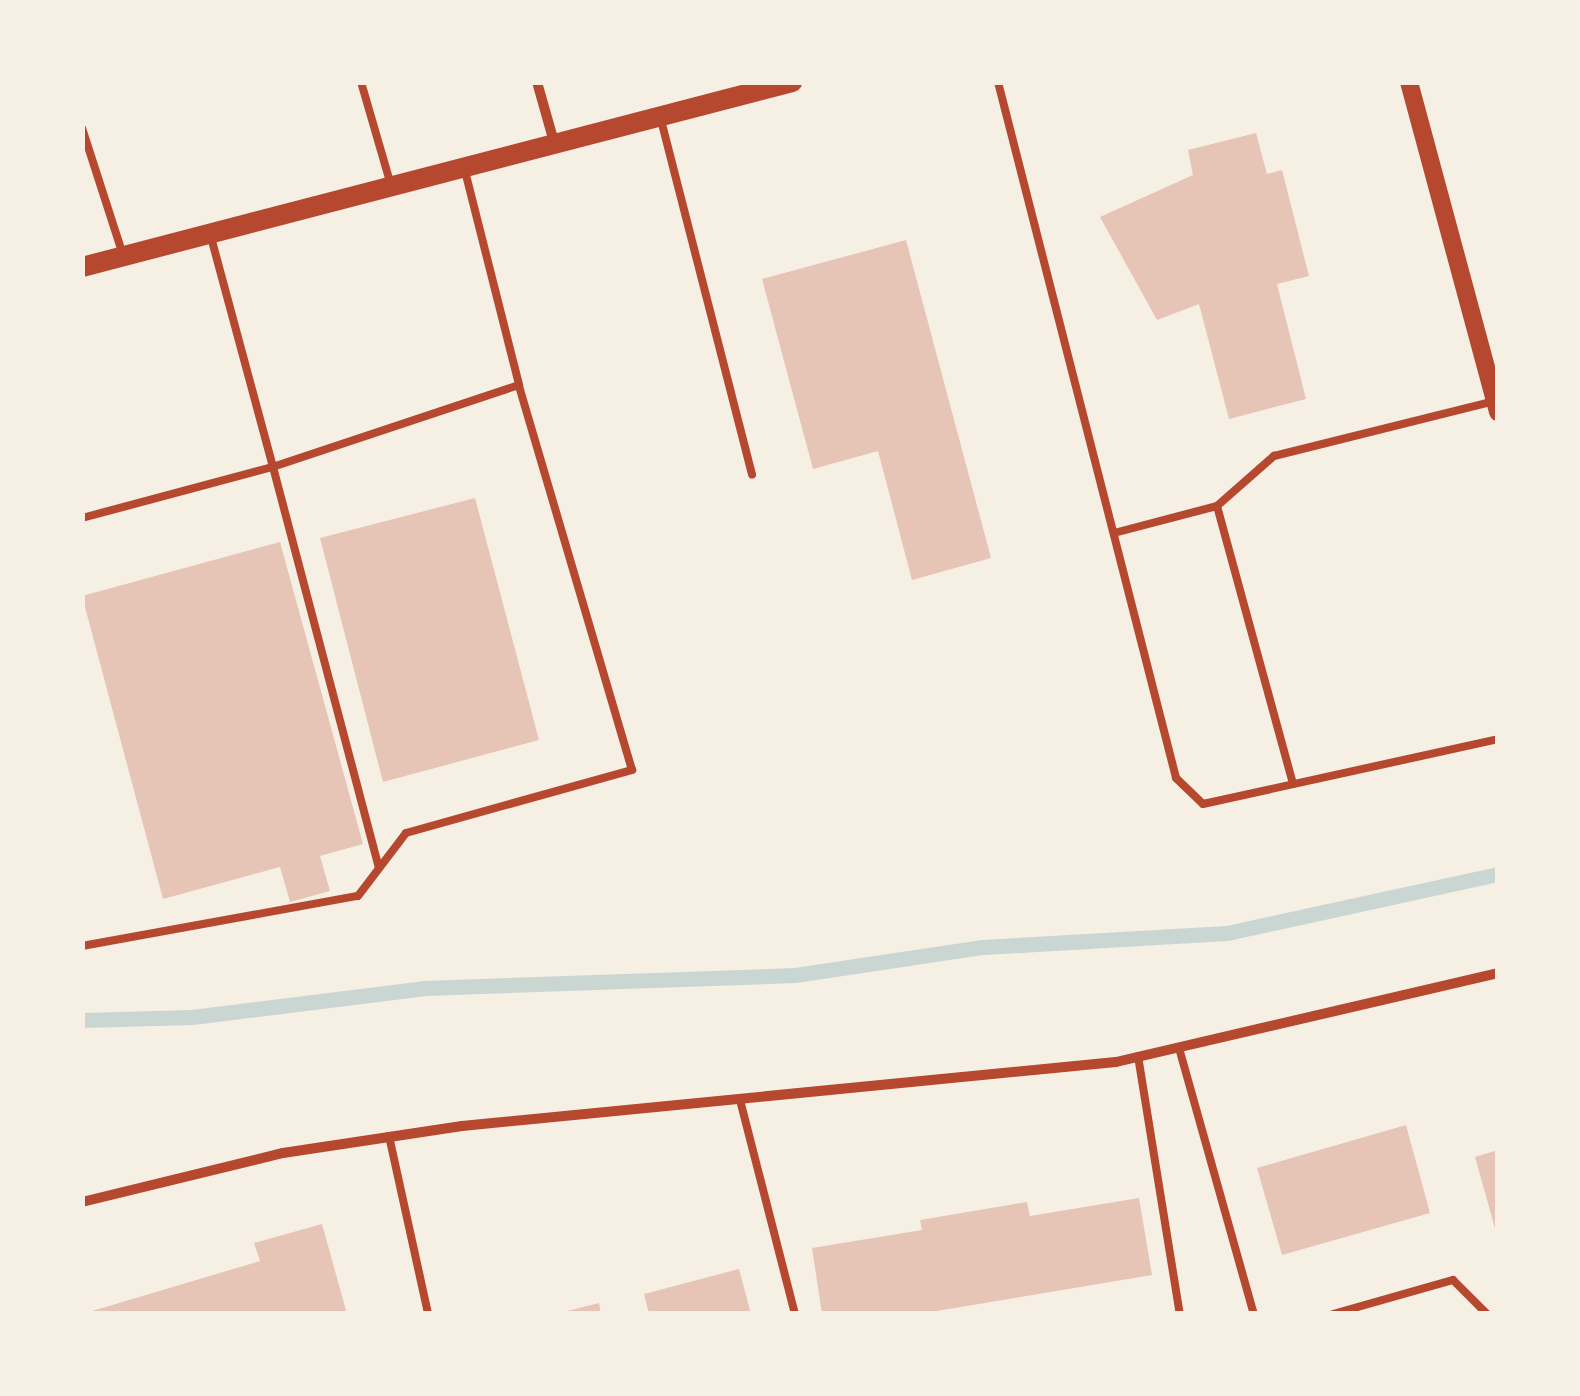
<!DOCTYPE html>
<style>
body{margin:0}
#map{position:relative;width:1580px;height:1396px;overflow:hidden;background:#f6efe4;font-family:Merriweather,serif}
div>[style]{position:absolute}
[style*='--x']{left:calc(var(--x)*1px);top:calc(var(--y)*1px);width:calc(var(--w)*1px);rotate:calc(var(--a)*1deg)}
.stream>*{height:15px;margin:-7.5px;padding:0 7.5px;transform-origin:7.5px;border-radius:7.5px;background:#c9d6d2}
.building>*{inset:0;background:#e6c5b7}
.service>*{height:8px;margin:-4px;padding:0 4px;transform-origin:4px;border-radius:4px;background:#b5482f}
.minor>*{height:10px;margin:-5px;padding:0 5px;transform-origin:5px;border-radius:5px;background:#b5482f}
.tertiary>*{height:18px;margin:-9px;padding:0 9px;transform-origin:9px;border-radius:9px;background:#b5482f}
.secondary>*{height:20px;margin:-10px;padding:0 10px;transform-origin:10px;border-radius:10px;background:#b5482f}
span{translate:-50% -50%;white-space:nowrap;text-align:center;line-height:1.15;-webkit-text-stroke:8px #f6efe4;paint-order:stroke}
.frame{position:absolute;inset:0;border:85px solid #f6efe4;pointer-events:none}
</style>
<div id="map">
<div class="stream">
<i style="--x:82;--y:1020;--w:110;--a:-1.6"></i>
<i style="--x:192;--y:1017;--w:235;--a:-7.1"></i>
<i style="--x:425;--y:988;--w:370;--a:-2"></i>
<i style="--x:795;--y:975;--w:190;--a:-8.5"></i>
<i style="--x:983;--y:947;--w:244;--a:-3.3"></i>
<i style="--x:1227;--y:933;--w:277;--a:-12.3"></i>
</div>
<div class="building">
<i style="clip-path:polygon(1256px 133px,1267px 174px,1282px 170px,1309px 276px,1277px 284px,1306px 399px,1229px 419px,1199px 304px,1157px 320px,1100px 217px,1193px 175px,1188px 150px)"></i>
<i style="clip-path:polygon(906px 240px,991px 558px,912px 580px,878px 451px,813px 469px,762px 279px)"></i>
<i style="clip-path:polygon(475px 498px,539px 740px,383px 782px,320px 538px)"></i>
<i style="clip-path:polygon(280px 542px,363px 844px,320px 856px,330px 891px,290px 902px,280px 867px,163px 899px,82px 596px)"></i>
<i style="clip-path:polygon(1406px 1125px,1430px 1213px,1282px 1255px,1257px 1168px)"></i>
<i style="clip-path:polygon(1498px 1150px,1498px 1231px,1496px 1232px,1475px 1157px)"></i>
<i style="clip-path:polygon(1139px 1198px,1152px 1275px,919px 1314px,822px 1314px,812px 1248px,922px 1230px,920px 1220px,1027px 1202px,1030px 1216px)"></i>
<i style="clip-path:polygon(322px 1224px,347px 1314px,82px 1314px,260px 1261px,254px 1243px)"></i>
<i style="clip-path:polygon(739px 1269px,751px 1314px,649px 1314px,644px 1294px)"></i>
<i style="clip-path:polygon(599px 1303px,601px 1314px,563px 1314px,563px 1312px)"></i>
</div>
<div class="service">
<i style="--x:361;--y:82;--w:107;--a:73.8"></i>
<i style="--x:998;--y:82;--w:718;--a:75.65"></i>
<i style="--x:1176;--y:778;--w:37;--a:44"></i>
<i style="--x:1203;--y:804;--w:302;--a:-12.4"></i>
<i style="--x:661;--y:120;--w:366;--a:75.6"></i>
<i style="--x:82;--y:128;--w:130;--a:72.1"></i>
<i style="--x:465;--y:171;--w:221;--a:75.8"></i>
<i style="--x:1217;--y:506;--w:288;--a:74.7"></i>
<i style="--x:82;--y:518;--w:198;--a:-15"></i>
<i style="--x:273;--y:467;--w:238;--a:-105.1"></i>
<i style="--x:1114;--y:533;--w:106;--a:-14.7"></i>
<i style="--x:1217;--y:506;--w:76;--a:-41.3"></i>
<i style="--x:1274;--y:456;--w:227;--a:-14"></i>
<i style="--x:82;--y:946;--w:280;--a:-10.3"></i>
<i style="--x:358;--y:896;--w:79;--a:-52.7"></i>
<i style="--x:406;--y:833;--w:235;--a:-15.6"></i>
<i style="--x:632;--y:770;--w:401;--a:-106.4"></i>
<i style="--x:519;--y:385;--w:259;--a:161.6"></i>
<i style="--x:273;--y:467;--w:414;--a:75.2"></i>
<i style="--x:1179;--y:1048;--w:276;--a:74.3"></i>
<i style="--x:1138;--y:1056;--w:261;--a:80.8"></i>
<i style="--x:740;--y:1100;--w:221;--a:75.6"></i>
<i style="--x:389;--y:1136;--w:182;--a:77.6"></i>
<i style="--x:1333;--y:1314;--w:125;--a:-15.8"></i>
<i style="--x:1453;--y:1280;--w:48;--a:45"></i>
</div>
<div class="minor">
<i style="--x:537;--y:82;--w:62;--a:74.2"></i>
<i style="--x:82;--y:1202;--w:207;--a:-13.7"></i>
<i style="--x:283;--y:1153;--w:181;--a:-8.6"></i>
<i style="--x:462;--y:1126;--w:657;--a:-5.59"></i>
<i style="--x:1116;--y:1062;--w:392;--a:-13.1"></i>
</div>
<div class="tertiary">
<i style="--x:1409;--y:82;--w:342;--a:74.9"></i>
</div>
<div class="secondary">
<i style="--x:82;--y:267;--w:734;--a:-14.6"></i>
</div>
<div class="frame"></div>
</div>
